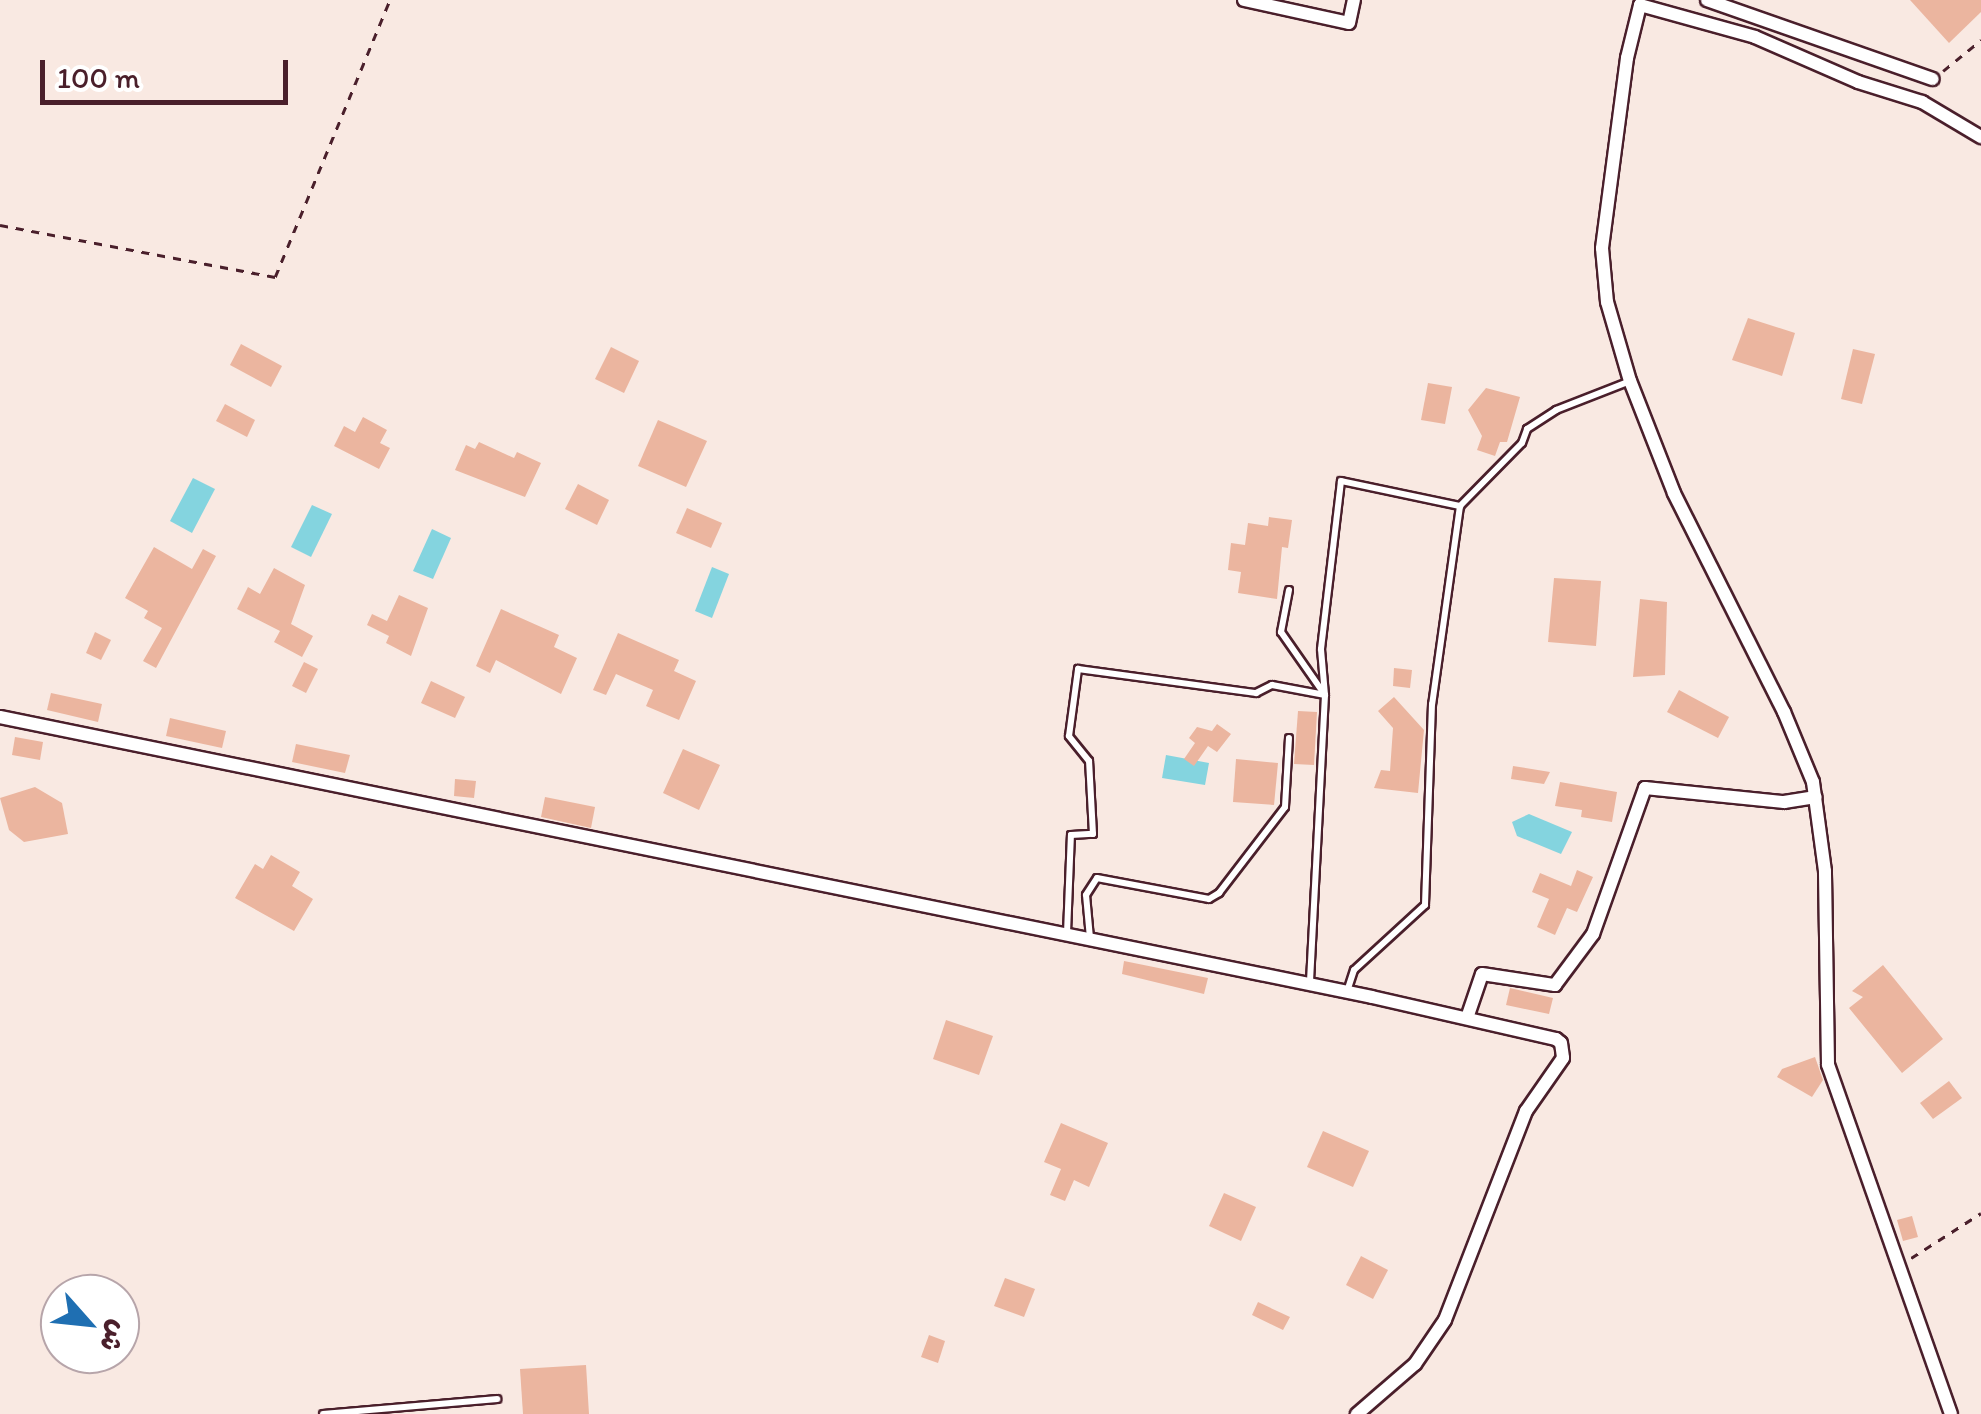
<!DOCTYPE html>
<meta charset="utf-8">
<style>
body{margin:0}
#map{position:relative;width:1981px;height:1414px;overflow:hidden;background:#f9e9e2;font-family:Itim,"Playpen Sans Arabic",sans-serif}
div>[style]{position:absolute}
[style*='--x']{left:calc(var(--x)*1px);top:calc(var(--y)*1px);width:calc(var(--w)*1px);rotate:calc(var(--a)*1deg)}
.water>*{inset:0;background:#84d4df}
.building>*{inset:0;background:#ebb59f}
.path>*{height:2.5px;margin-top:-1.25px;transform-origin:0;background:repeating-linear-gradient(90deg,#4a1f2b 0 8px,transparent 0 16px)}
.roads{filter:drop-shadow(2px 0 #4a1f2b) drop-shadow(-2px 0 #4a1f2b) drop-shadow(0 2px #4a1f2b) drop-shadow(0 -2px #4a1f2b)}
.service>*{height:6px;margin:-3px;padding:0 3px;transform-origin:3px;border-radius:3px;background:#fff}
.minor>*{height:12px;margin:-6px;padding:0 6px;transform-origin:6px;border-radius:6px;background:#fff}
span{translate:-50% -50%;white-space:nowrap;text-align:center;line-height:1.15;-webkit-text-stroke:10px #fff;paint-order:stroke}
.north{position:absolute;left:40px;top:1274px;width:100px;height:100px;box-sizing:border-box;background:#fff;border:2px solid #b7a5aa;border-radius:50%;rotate:117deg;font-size:28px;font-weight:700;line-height:40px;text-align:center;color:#4a1f2b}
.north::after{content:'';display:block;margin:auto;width:35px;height:45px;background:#1f6fb2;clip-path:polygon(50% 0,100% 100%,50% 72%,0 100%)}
.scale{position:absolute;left:40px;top:60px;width:248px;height:45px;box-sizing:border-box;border:5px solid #4a1f2b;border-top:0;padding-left:12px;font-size:30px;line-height:35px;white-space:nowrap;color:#4a1f2b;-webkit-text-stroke:8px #fff;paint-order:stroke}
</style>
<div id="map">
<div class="water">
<i style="clip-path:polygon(193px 478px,215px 489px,192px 533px,170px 521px)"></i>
<i style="clip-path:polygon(312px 505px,332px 514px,311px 557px,291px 547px)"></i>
<i style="clip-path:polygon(432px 529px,451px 538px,433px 579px,413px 571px)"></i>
<i style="clip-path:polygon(712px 567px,729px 574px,712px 618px,695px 611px)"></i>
<i style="clip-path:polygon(1166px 755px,1209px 763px,1205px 785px,1162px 778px)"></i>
<i style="clip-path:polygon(1529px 814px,1572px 832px,1561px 854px,1517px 836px,1512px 822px)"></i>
</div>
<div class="building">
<i style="clip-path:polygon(1910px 0,1981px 0,1981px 12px,1949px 43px)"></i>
<i style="clip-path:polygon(1748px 318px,1795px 333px,1782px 376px,1732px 360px)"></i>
<i style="clip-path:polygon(241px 344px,282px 366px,271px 387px,230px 365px)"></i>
<i style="clip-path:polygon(611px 347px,639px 361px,624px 393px,595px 379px)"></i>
<i style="clip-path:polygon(1853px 349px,1875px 354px,1862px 404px,1841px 399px)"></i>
<i style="clip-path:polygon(1428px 383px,1452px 387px,1445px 424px,1421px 420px)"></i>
<i style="clip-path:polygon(1486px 388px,1520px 397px,1507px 442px,1500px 442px,1495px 456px,1477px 450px,1482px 436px,1468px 410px)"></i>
<i style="clip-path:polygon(225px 404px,255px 420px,247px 437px,216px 421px)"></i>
<i style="clip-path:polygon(363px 417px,387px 430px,380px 443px,390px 448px,379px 469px,334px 446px,344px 426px,355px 432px)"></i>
<i style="clip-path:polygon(658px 420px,707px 441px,686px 487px,638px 466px)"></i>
<i style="clip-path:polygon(479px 442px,514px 458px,517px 452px,541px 463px,525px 497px,455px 470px,466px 445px,475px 449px)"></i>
<i style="clip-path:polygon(578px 484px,609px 500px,597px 525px,565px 509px)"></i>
<i style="clip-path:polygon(687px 508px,722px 523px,711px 548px,676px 533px)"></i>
<i style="clip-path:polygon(1269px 517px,1292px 520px,1288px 548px,1282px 547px,1277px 599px,1238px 593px,1241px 572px,1228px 570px,1231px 543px,1245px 545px,1248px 523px,1268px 526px)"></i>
<i style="clip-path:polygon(154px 547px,192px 569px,203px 549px,216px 556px,156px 668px,143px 661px,162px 628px,144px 618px,148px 611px,125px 598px)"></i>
<i style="clip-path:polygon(274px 568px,305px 585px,291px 624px,313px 636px,302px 657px,274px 642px,280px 631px,237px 609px,248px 587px,260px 594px)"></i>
<i style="clip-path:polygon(1554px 578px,1601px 581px,1596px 646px,1548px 642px)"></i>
<i style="clip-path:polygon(399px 595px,428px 608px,411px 656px,386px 643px,389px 636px,367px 625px,372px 614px,387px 621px)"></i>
<i style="clip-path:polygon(1640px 599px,1667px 602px,1665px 675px,1633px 677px)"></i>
<i style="clip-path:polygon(501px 609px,559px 635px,554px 647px,577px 658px,561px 694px,496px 660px,490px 673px,476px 666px)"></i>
<i style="clip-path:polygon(95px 632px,111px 640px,101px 660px,86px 653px)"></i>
<i style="clip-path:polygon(618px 633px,679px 660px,674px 671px,696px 681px,679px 720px,646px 706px,653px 690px,616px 674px,606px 695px,593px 690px)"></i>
<i style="clip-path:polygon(304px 662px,318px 669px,306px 693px,292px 686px)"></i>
<i style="clip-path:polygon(1394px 668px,1412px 670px,1410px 688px,1393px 686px)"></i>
<i style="clip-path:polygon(431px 681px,465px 697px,455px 718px,421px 703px)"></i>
<i style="clip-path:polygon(1679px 690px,1729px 717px,1718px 738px,1667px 712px)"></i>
<i style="clip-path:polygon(51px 693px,102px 704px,98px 722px,47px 710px)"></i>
<i style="clip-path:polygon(1394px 697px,1424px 730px,1418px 793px,1374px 788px,1381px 770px,1390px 771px,1393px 728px,1378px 711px)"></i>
<i style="clip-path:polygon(1298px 711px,1317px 712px,1314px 765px,1294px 764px)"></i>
<i style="clip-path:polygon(170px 718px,226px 731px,222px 748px,166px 736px)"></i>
<i style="clip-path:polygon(1217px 724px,1231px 734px,1217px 752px,1208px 746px,1194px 766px,1184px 759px,1195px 743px,1189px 738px,1197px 727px,1212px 731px)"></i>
<i style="clip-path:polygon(15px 737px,43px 742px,40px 760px,12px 755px)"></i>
<i style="clip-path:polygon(296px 744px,350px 755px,345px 773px,292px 762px)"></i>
<i style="clip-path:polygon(683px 749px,720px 765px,699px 810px,663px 793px)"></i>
<i style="clip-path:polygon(1236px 759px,1278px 763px,1274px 805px,1233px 802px)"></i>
<i style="clip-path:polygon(1513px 766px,1550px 772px,1544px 784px,1511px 779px)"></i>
<i style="clip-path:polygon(455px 779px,476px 781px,474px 798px,454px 796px)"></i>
<i style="clip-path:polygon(1560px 782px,1617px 792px,1612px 822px,1581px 817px,1582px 810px,1555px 806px)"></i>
<i style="clip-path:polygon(35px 787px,62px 803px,68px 834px,24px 842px,9px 830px,0 798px)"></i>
<i style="clip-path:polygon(545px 797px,595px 807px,591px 828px,541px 817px)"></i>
<i style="clip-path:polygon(271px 855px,300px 872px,292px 886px,313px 899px,294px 931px,235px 898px,255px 864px,263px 869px)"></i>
<i style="clip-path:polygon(1577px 870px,1593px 877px,1577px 912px,1567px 908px,1555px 935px,1537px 927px,1549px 899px,1532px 892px,1540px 873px,1571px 886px)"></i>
<i style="clip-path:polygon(1124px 961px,1208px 978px,1204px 994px,1122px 974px)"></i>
<i style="clip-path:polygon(1883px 965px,1943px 1039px,1902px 1073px,1849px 1008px,1863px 997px,1852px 991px)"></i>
<i style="clip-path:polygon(1510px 988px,1553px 998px,1549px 1014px,1506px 1005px)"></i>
<i style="clip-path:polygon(946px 1020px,993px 1036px,979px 1075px,933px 1059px)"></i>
<i style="clip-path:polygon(1815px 1057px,1823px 1080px,1812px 1097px,1777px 1077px,1782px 1069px)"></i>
<i style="clip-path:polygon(1949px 1081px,1962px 1098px,1933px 1119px,1920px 1103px)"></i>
<i style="clip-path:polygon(1061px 1123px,1108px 1143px,1089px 1187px,1074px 1180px,1065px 1201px,1050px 1195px,1061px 1169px,1044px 1162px)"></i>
<i style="clip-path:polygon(1323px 1131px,1369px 1151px,1353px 1187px,1307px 1167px)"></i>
<i style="clip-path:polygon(1224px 1193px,1256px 1207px,1241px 1241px,1209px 1226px)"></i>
<i style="clip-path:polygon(1912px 1216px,1918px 1237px,1903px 1241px,1897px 1220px)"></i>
<i style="clip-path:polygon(1361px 1256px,1388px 1270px,1373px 1299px,1346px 1285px)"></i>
<i style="clip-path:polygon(1005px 1278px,1035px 1289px,1024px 1317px,994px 1306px)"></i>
<i style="clip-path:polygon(1258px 1302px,1290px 1317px,1283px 1330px,1252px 1315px)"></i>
<i style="clip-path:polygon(929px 1335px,945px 1341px,938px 1363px,921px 1357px)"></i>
<i style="clip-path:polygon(586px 1365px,589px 1414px,523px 1414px,520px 1369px)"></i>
</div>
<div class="path">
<i style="--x:1943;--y:71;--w:49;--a:-39.2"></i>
<i style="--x:0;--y:225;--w:280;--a:10.7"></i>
<i style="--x:275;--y:277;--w:300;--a:-67.5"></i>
<i style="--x:1911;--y:1258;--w:83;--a:-32.7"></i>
</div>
<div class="roads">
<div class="service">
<i style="--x:1460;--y:506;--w:88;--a:-45.5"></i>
<i style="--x:1522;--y:443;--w:15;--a:-70"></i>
<i style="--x:1527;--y:429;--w:35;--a:-33"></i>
<i style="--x:1556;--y:410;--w:77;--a:-21.3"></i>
<i style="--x:1289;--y:590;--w:43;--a:100.8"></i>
<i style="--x:1281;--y:632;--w:77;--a:55.1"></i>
<i style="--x:1325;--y:695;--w:288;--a:93"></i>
<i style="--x:1067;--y:933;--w:98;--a:-87.7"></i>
<i style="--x:1071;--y:835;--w:22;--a:-3"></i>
<i style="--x:1093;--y:834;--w:73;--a:-93.1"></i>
<i style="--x:1089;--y:761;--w:32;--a:-129"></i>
<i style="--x:1069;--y:736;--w:68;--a:-82.3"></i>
<i style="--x:1078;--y:669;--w:180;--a:7.7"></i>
<i style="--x:1256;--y:693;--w:18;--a:-27"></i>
<i style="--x:1272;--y:685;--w:54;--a:10.7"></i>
<i style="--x:1325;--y:695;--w:46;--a:-95"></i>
<i style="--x:1321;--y:649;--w:169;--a:-83.2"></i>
<i style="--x:1341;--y:481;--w:122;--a:11.9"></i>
<i style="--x:1460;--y:506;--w:200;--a:98"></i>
<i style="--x:1432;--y:704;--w:201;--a:92"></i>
<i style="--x:1425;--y:905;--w:96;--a:137.5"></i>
<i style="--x:1354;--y:970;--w:23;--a:108"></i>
<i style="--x:1090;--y:938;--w:43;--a:-95.3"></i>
<i style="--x:1086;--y:895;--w:20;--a:-57"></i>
<i style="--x:1097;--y:878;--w:114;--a:10.6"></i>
<i style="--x:1209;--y:899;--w:12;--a:-31"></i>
<i style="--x:1219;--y:893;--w:108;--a:-52.5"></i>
<i style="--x:1285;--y:807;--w:69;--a:-86.7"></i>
<i style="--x:323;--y:1414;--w:175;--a:-4.9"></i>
</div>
<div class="minor">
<i style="--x:1244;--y:0;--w:107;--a:12.4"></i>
<i style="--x:1349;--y:23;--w:24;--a:-78"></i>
<i style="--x:1707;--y:0;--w:239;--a:19.3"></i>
<i style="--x:0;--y:717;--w:1400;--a:11.53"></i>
<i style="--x:1372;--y:997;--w:189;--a:12.9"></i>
<i style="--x:1556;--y:1039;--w:6;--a:39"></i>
<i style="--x:1561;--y:1043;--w:15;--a:82"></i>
<i style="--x:1563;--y:1058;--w:65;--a:124.9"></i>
<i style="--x:1526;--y:1111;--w:224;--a:111.2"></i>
<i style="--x:1445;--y:1320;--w:53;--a:124.3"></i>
<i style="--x:1415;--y:1364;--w:77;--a:139.2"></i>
<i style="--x:1467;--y:1018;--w:46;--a:-71.2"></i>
<i style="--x:1482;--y:974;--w:74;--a:8.6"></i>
<i style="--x:1555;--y:985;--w:64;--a:-53.3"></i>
<i style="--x:1593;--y:934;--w:155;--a:-70.4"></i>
<i style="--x:1645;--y:788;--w:140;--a:5.8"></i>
<i style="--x:1784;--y:802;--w:32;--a:-9"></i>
<i style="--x:1951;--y:1414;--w:370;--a:-109.4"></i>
<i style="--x:1828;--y:1065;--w:194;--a:-90.9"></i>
<i style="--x:1825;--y:871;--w:90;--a:-97.7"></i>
<i style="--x:1813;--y:782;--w:76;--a:-112.5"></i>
<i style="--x:1784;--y:712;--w:245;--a:-116.7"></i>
<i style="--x:1674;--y:493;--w:120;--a:-111.4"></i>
<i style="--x:1630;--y:381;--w:82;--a:-106.2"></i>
<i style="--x:1607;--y:302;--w:54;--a:-95.3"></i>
<i style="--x:1602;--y:248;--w:192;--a:-82.5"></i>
<i style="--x:1627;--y:58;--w:55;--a:-76.2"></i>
<i style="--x:1640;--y:5;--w:119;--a:15.5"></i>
<i style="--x:1755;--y:37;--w:112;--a:23.6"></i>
<i style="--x:1858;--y:82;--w:67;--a:17.4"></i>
<i style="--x:1922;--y:102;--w:69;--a:30.7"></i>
</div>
</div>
<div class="north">ش</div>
<div class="scale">100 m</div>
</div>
